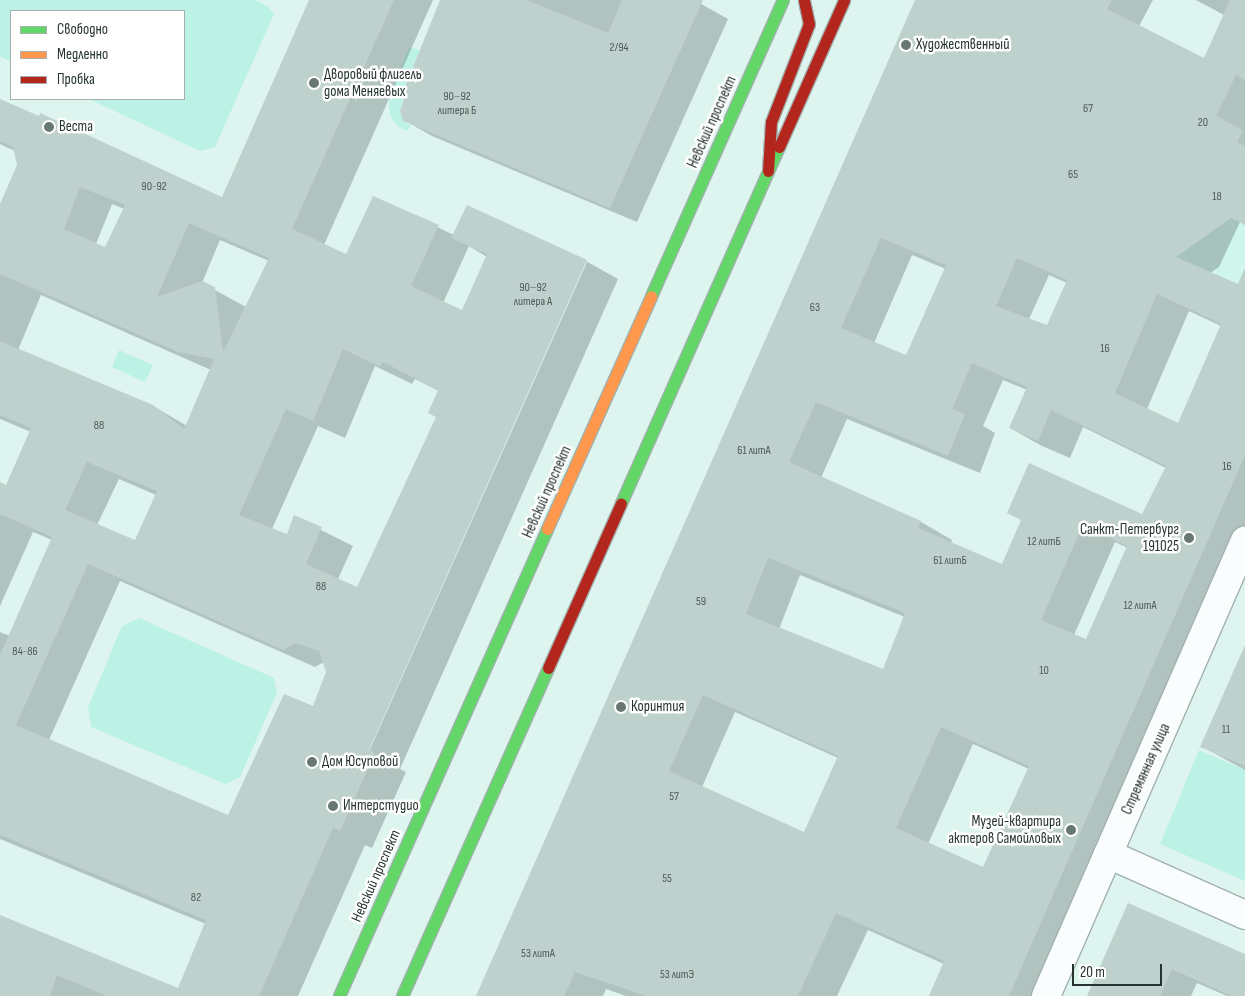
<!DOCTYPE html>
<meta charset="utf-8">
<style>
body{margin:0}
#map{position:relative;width:1245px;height:996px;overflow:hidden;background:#def4ef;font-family:"Sofia Sans Condensed",sans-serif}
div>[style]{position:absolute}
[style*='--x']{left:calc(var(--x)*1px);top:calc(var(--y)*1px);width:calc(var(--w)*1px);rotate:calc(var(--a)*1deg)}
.built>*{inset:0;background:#d0f5ed}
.green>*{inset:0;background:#bcf1e6}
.shadow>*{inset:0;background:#0003}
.building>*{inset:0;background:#bfd1cd}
.roads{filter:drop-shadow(1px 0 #a1b1ae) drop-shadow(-1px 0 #a1b1ae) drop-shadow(0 1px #a1b1ae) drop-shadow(0 -1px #a1b1ae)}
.street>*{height:28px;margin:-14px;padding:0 14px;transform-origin:14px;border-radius:14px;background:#fafdfd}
.fast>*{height:11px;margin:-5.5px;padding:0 5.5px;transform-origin:5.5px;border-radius:5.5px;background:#63d668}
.slow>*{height:11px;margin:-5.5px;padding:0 5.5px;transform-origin:5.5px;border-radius:5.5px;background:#ff974d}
.jam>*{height:11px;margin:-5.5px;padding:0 5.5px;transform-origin:5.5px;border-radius:5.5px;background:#b3261e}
.dots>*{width:14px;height:14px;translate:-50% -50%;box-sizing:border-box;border:2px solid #fff;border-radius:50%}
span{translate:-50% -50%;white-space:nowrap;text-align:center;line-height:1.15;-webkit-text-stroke:5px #fff;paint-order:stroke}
.number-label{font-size:12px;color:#4c5b58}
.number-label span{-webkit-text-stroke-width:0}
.poi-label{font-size:15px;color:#253431}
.left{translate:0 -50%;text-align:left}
.right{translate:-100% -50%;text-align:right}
.street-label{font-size:15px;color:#253431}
.legend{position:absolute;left:10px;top:10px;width:175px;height:90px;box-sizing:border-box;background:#fff;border:1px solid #a8aead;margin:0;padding:6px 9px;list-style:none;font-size:15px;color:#253431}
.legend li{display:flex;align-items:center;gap:10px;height:25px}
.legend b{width:25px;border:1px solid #a8aead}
.scale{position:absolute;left:1072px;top:964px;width:90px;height:22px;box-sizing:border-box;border:2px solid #253431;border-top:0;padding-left:6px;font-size:15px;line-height:18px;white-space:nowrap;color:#253431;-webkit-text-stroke:4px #fff;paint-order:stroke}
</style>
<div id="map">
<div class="built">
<i style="clip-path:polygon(1245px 185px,1245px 287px,1126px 236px)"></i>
</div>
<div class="green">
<i style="clip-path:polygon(0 0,255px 0,269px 7px,274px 14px,215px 147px,200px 151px,89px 99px,184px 99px,184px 11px,11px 11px,11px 62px,0 56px)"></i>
<i style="clip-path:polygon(409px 47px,420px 50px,403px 92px,411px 96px,403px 102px,400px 111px,403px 121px,411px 126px,407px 131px,397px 126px,390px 115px,389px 100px)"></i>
<i style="clip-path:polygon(119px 350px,153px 365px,145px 382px,112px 367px)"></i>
<i style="clip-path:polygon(139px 618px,274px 678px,277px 693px,240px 777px,226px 784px,91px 727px,88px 707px,122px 626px)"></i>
<i style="clip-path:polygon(1199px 750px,1245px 770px,1245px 881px,1160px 844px)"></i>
</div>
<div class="shadow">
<i style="clip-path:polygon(evenodd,310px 0,433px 0,324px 245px,346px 256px,374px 198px,454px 235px,586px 261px,618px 279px,400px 769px,406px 772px,372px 848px,365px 845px,298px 996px,0 996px,0 916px,179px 990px,206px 924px,0 839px,0 632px,10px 636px,52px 540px,33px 532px,0 606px,0 484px,7px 487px,31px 432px,0 419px,0 205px,18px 165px,15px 151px,0 144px,0 101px,222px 199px,310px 0,112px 204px,124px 209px,105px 249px,96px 244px,112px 204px,310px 0,220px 240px,269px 261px,246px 307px,202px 283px,220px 240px,310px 0,469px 246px,487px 257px,462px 311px,443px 303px,469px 246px,310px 0,585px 262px,587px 262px,367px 756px,365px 755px,585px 262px,310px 0,41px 295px,211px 370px,187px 426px,153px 406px,18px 350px,41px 295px,310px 0,375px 366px,412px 384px,415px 379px,439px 391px,437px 417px,358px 588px,338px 579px,353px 546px,295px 517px,287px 535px,272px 529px,318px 426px,345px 438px,375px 366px,310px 0,119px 479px,156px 495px,136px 541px,97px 525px,119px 479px,310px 0,120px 581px,315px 667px,324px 662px,327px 672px,313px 708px,229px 817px,49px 740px,120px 581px)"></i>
<i style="clip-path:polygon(441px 0,694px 0,728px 19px,637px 222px,432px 136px,404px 120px)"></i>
<i style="clip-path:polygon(evenodd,916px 0,1153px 0,1139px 26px,1205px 60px,1224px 15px,1196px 0,1245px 0,1245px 225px,1240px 222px,1219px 267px,1210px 273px,1241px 287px,1245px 279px,1245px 544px,1048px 996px,930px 996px,944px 964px,868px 930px,837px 996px,626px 996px,606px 989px,603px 996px,477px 996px,916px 0,912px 255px,946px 269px,907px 356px,874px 343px,912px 255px,916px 0,1049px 275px,1067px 283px,1048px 326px,1029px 319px,1049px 275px,916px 0,1189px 311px,1221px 326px,1178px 425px,1147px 409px,1189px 311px,916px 0,1003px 380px,1027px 390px,1010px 428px,1042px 446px,1070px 458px,1083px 427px,1166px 468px,1143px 516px,1022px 520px,1003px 566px,951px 543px,952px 540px,921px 522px,821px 478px,847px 419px,980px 473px,995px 433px,983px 426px,1003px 380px,916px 0,1115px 542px,1128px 548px,1086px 641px,1074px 635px,1115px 542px,916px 0,800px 575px,905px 617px,884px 671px,779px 629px,800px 575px,916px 0,735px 712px,838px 758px,805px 833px,702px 787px,735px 712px,916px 0,973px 744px,1029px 769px,984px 869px,928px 844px,973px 744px)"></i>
<i style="clip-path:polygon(1245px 648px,1245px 770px,1201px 746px)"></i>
<i style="clip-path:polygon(1129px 904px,1245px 956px,1245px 996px,1227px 996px,1197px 983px,1191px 996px,1088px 996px)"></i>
</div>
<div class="building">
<i style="clip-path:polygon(evenodd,309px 0,394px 0,292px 229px,346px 254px,373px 196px,439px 225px,411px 286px,462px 310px,487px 254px,451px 238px,467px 205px,587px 260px,369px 750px,375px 753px,340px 831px,333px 828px,259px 996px,107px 996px,57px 975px,50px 996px,0 996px,0 915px,178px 988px,206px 920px,0 835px,0 655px,52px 537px,0 514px,0 482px,6px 485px,31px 428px,0 415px,0 341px,153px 405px,184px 429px,214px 359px,178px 352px,0 274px,0 204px,17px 165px,13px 147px,0 141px,0 99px,39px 116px,40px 113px,222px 197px,309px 0,80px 187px,125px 205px,105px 247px,64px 229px,80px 187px,309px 0,189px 223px,269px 258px,223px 352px,215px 287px,202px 281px,157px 297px,189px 223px,309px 0,343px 349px,380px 367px,383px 362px,438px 390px,428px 413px,436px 417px,357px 587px,306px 564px,322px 527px,294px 515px,287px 534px,239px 515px,286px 409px,313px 421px,343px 349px,309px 0,87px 462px,157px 491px,135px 540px,65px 510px,87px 462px,309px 0,88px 564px,283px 650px,295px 643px,319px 651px,326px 672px,313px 706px,284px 694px,228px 815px,16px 725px,88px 564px)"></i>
<i style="clip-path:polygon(440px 0,527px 0,608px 33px,622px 0,703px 0,610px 208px,403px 121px,400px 111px,406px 93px,403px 92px)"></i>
<i style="clip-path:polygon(evenodd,915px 0,1112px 0,1107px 9px,1204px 58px,1230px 0,1245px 0,1245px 80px,1236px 75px,1216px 116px,1243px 130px,1237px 142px,1245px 147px,1245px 225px,1231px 218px,1176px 257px,1238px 284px,1245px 268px,1245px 455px,1029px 950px,1009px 996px,929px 996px,944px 961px,836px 913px,798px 996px,647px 996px,575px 972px,564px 996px,476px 996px,915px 0,881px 238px,946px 265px,906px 355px,841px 328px,881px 238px,915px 0,1017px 258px,1067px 280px,1047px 325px,996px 306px,1017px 258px,915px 0,1157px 294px,1221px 324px,1178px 423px,1115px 393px,1157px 294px,915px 0,972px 363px,1027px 387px,1009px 428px,1038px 441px,1051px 410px,1166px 466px,1142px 514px,1029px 463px,1007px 513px,1021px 520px,1002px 564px,918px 528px,921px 521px,789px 462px,816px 402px,948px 456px,965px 414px,952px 409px,972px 363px,915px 0,1083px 525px,1127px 546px,1086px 639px,1041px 620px,1083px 525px,915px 0,768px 558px,905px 613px,883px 669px,746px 614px,768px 558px,915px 0,703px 695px,838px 756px,804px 832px,669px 771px,703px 695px,915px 0,941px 727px,1029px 766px,983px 867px,896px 828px,941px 727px)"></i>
<i style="clip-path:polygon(1245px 645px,1245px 766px,1200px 747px)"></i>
<i style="clip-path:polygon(1128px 903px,1245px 954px,1245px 996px,1231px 996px,1172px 969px,1160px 996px,1087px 996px)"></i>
</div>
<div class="roads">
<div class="street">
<i style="--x:1108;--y:854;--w:150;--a:24"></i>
<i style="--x:1046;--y:996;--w:497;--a:-66.4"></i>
</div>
<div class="fast">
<i style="--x:651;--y:296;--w:324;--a:-66"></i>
<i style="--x:621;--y:503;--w:389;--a:-66.1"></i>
<i style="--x:339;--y:996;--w:511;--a:-65.99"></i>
<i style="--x:402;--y:996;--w:359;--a:-66"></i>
</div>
<div class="slow">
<i style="--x:547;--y:529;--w:255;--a:-65.9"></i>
</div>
<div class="jam">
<i style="--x:779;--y:147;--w:161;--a:-66.1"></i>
<i style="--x:768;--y:171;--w:49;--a:-86.5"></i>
<i style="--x:771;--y:122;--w:105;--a:-68.8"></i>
<i style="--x:809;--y:24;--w:25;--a:-102"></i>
<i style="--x:548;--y:668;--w:180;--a:-66.1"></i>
</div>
</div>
<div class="dots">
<i style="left:906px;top:45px;background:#667774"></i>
<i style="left:314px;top:83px;background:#667774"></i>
<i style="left:49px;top:127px;background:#667774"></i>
<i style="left:1189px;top:538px;background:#667774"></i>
<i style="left:621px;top:707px;background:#667774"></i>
<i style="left:312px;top:762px;background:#667774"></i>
<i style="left:333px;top:806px;background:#667774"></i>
<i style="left:1071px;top:830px;background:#667774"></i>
</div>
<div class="number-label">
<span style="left:619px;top:48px">2/94</span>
<span style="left:457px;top:104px">90–92<br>литера Б</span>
<span style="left:1088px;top:109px">67</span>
<span style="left:1203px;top:123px">20</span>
<span style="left:1073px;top:175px">65</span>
<span style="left:154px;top:187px">90-92</span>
<span style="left:1217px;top:197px">18</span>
<span style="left:533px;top:295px">90–92<br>литера А</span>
<span style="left:815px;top:308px">63</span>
<span style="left:1105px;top:349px">16</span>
<span style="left:99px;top:426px">88</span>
<span style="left:754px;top:451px">61 литА</span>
<span style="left:1227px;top:467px">16</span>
<span style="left:1044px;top:542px">12 литБ</span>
<span style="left:950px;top:561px">61 литБ</span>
<span style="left:321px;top:587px">88</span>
<span style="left:701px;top:602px">59</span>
<span style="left:1140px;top:606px">12 литА</span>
<span style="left:25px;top:652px">84-86</span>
<span style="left:1044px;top:671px">10</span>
<span style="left:1226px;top:730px">11</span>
<span style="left:674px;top:797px">57</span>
<span style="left:667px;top:879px">55</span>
<span style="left:196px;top:898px">82</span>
<span style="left:538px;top:954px">53 литА</span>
<span style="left:677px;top:975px">53 литЭ</span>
</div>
<div class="poi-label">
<span class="left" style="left:916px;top:45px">Художественный</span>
<span class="left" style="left:324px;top:83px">Дворовый флигель<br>дома Меняевых</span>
<span class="left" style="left:59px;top:127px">Веста</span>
<span class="right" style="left:1179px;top:538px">Санкт-Петербург<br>191025</span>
<span class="left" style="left:631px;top:707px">Коринтия</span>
<span class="left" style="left:322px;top:762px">Дом Юсуповой</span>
<span class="left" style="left:343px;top:806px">Интерстудио</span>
<span class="right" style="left:1061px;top:830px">Музей-квартира<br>актеров Самойловых</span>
</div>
<div class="street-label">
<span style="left:712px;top:122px;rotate:-66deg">Невский проспект</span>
<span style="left:547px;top:492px;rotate:-66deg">Невский проспект</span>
<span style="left:1146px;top:769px;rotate:-66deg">Стремянная улица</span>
<span style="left:376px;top:876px;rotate:-66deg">Невский проспект</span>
</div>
<ul class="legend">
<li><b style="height:6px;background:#63d668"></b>Свободно</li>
<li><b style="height:6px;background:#ff974d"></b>Медленно</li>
<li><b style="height:6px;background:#b3261e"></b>Пробка</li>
</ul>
<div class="scale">20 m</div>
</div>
